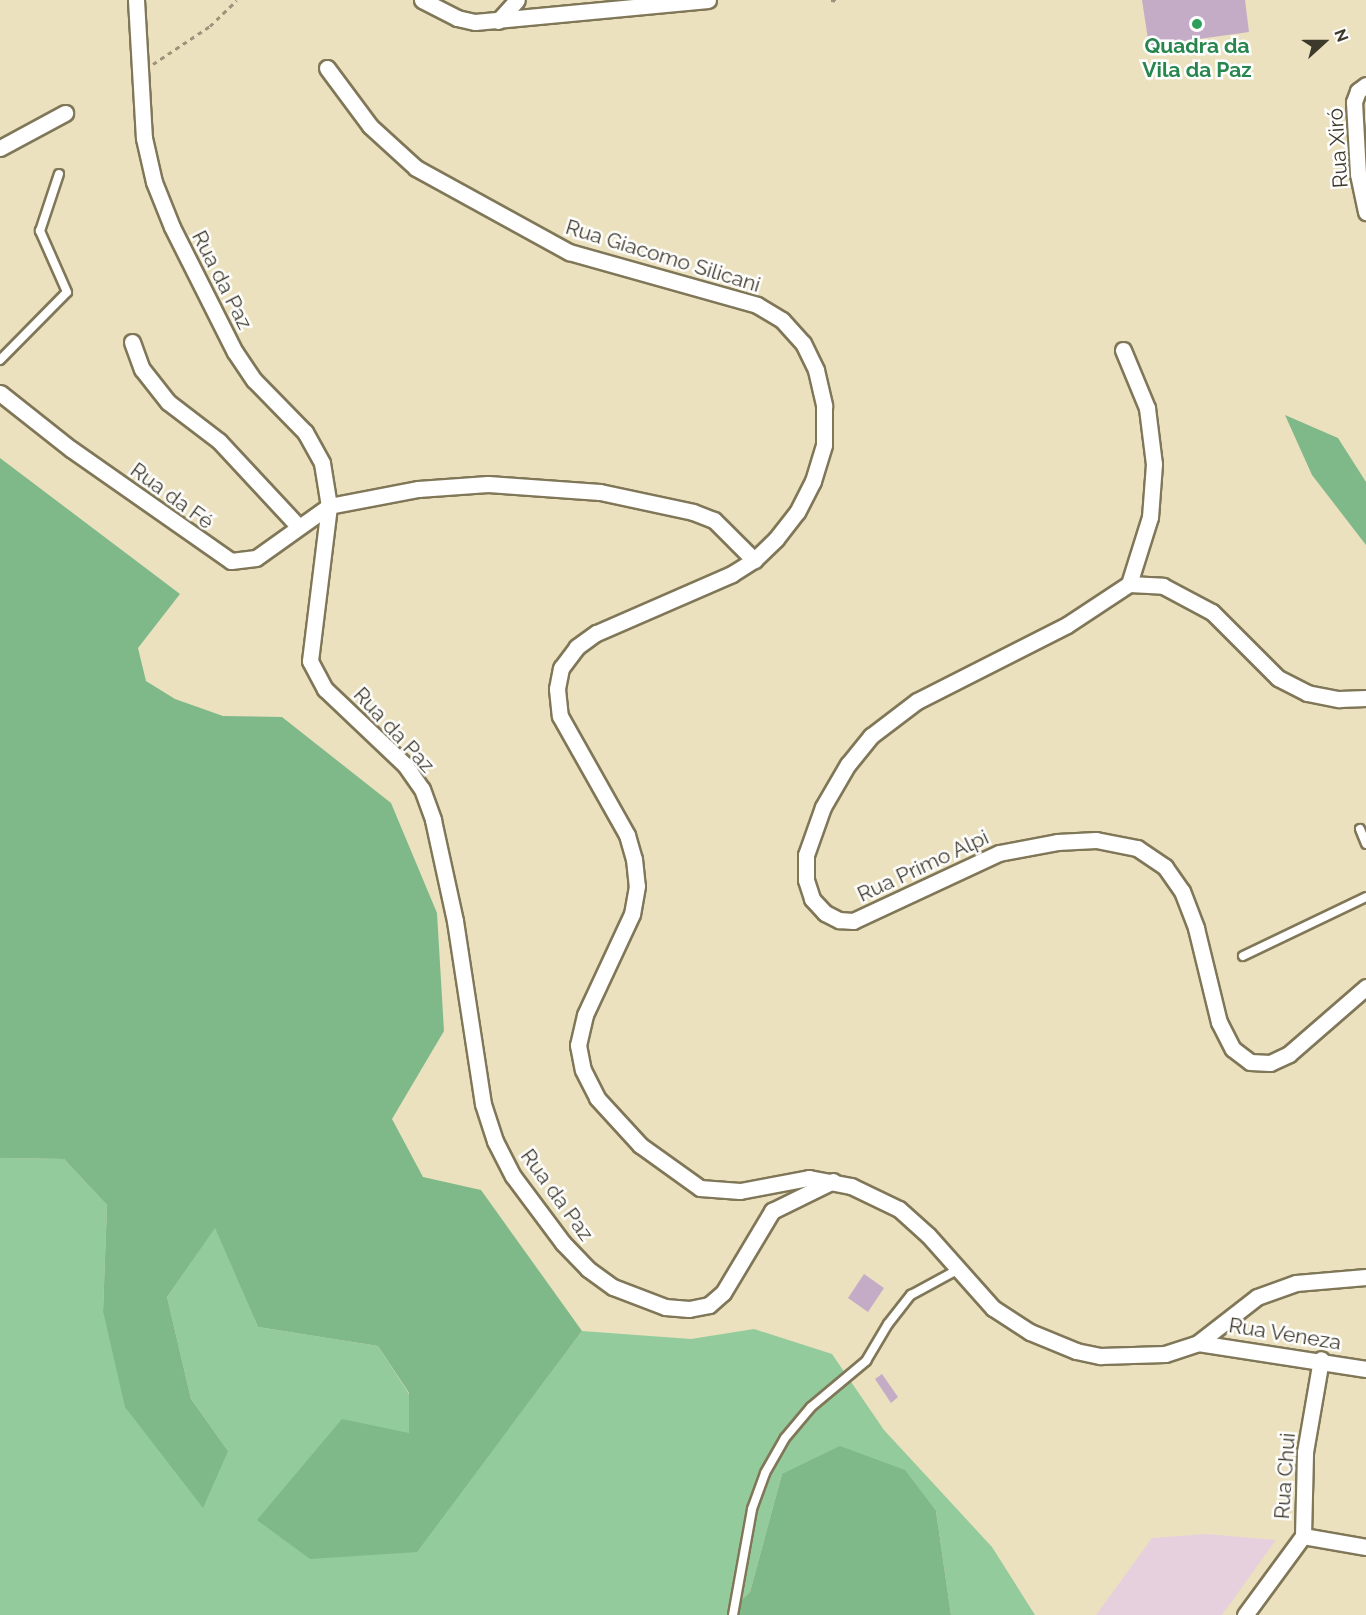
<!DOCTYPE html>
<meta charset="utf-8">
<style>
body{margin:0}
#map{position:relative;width:1366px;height:1615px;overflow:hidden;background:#ebe1bf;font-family:Raleway,sans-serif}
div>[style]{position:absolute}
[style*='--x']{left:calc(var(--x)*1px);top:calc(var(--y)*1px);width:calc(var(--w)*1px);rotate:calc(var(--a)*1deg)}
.education>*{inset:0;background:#e6d0dd}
.green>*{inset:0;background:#93cb9c}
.forest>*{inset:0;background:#7fb989}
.building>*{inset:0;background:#c4acc7}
.path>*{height:3px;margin-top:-1.5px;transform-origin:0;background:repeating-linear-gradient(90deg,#9b947b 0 4.5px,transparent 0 9px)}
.roads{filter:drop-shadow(2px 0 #807758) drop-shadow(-2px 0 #807758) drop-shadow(0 2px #807758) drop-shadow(0 -2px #807758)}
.service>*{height:8px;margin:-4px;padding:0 4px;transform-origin:4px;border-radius:4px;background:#fff}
.minor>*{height:15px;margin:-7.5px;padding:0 7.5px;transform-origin:7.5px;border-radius:7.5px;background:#fff}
.dots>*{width:16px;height:16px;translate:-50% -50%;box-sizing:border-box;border:3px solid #fff;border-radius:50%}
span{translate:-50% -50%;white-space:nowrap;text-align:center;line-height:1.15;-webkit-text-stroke:5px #fff;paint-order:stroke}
.leisure-label{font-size:21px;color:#27864d;font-weight:700}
.street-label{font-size:21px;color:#3d392b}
.north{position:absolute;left:1294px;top:12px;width:60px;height:60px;-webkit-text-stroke:4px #fff;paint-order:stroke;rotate:69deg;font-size:16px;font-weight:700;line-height:24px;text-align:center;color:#3d392b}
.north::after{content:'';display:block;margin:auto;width:21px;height:27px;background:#3d392b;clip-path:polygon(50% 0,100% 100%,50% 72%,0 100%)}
</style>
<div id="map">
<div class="education">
<i style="clip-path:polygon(1207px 1534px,1276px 1540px,1222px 1615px,1096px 1615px,1152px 1538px)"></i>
</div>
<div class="green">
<i style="clip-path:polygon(0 1158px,64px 1159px,107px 1205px,103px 1311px,228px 1451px,191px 1399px,167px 1297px,215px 1227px,258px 1327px,378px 1346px,409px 1394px,417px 1551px,582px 1331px,691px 1339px,754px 1329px,832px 1354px,884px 1430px,992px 1547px,1035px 1615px,951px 1615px,936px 1511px,782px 1474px,750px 1592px,726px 1615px,0 1615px)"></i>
</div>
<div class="forest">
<i style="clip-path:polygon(1285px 415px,1338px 438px,1366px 482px,1366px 545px,1312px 475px)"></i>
<i style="clip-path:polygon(0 458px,180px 594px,138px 648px,146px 681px,175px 699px,223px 716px,282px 717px,391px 803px,437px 913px,444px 1031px,392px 1119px,423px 1177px,481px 1190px,582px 1331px,417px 1552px,310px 1559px,257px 1520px,342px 1419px,409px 1433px,409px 1393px,378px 1346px,258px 1327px,215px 1228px,167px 1297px,191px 1399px,228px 1451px,203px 1508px,125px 1407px,103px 1311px,107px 1205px,64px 1159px,0 1158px)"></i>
<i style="clip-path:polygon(840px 1446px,905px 1470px,936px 1511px,951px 1615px,726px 1615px,750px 1592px,782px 1474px)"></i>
</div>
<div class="building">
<i style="clip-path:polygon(1142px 0,1245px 0,1249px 32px,1149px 46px)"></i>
<i style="clip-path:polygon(864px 1274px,884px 1288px,868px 1312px,848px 1298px)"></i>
<i style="clip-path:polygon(882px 1374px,898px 1397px,891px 1403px,875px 1379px)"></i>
</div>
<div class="path">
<i style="--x:831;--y:0;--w:8;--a:7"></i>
<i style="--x:153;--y:64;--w:69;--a:-33.7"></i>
<i style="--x:210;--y:26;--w:37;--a:-44"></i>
</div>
<div class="roads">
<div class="service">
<i style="--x:0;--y:360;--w:95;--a:-45.4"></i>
<i style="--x:67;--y:292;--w:67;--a:-113.9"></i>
<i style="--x:40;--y:231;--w:60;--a:-71.6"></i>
<i style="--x:1360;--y:829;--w:16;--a:68"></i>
<i style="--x:1243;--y:956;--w:136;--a:-25.6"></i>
<i style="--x:733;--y:1615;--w:108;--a:-79.8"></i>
<i style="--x:752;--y:1509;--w:38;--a:-70"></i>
<i style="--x:765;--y:1473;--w:40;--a:-60.3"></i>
<i style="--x:785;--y:1438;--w:40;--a:-50"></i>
<i style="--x:811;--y:1407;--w:72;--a:-39.9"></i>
<i style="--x:866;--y:1361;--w:43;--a:-59.3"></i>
<i style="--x:888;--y:1324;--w:37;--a:-52"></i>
<i style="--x:911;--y:1295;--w:55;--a:-28.4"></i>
</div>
<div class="minor">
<i style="--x:136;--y:0;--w:138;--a:86.7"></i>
<i style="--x:144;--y:138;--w:45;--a:77.2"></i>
<i style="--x:154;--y:182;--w:48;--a:68.2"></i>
<i style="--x:172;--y:227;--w:140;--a:63.3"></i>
<i style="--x:235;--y:352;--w:34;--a:56"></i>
<i style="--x:254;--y:380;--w:73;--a:45.6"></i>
<i style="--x:305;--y:432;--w:35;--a:61"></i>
<i style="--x:322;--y:463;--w:44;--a:80.8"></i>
<i style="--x:329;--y:506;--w:156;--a:97"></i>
<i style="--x:310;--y:661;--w:32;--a:62"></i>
<i style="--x:325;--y:689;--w:110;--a:43.5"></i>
<i style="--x:405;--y:765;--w:29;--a:55"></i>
<i style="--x:422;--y:789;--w:33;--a:70"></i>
<i style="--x:433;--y:820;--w:103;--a:77.7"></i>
<i style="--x:455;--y:921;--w:185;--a:81.3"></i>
<i style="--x:483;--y:1104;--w:39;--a:72"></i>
<i style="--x:495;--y:1141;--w:39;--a:63"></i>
<i style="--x:513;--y:1176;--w:84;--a:53.3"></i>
<i style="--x:563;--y:1243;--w:36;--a:46"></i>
<i style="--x:588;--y:1269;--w:31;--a:36"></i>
<i style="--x:613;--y:1287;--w:56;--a:21"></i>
<i style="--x:665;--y:1307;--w:24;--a:5"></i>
<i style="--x:689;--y:1309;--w:20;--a:-11"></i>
<i style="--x:709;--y:1305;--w:18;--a:-41"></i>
<i style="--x:723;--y:1293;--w:96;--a:-59.1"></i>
<i style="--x:772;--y:1211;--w:68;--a:-26.2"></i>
<i style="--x:422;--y:0;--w:39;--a:27"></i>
<i style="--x:457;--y:18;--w:18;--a:13"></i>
<i style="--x:475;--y:22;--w:234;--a:-5.4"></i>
<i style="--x:498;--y:21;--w:28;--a:-48"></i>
<i style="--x:327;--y:68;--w:72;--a:53.4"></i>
<i style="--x:370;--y:126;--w:62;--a:42.4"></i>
<i style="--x:416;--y:168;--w:175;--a:28.8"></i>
<i style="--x:569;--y:252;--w:195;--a:15.7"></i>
<i style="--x:757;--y:305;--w:29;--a:31"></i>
<i style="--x:782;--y:320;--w:31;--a:48"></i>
<i style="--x:803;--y:343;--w:30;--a:64"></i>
<i style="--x:816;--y:370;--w:37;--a:77"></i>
<i style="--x:824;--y:406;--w:39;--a:90"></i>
<i style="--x:824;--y:445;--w:38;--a:107"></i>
<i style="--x:813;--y:481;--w:35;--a:117"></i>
<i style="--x:797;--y:512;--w:34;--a:128"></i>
<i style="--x:776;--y:539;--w:30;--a:136"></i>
<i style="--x:754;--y:560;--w:26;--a:148"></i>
<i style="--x:732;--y:574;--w:148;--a:156.5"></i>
<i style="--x:596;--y:633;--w:24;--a:144"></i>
<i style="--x:577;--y:647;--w:26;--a:127"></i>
<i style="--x:561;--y:668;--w:21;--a:101"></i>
<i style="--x:557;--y:689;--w:27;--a:84"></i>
<i style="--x:560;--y:716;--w:137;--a:60.6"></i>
<i style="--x:627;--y:835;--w:25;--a:74"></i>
<i style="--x:634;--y:859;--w:27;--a:84"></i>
<i style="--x:637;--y:886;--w:28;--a:100"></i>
<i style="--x:632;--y:914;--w:111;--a:115"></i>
<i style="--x:585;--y:1015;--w:31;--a:103"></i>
<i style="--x:578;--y:1045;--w:25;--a:79"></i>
<i style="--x:583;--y:1070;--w:31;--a:63"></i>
<i style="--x:597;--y:1098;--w:64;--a:47.5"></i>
<i style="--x:640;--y:1145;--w:74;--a:35.6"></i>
<i style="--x:700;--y:1188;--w:40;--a:4.3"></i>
<i style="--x:740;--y:1191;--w:70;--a:-10.7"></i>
<i style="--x:809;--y:1178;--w:43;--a:10.8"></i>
<i style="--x:851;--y:1186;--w:53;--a:25.6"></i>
<i style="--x:899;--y:1209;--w:39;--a:42"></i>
<i style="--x:928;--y:1235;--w:98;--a:48.3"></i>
<i style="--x:993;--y:1308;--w:44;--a:33"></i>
<i style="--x:1030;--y:1332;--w:50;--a:22.4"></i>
<i style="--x:1076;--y:1351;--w:25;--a:12"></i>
<i style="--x:1100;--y:1356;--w:65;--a:-1.8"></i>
<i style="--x:1165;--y:1354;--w:35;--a:-18"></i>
<i style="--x:1198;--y:1343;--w:75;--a:-37.9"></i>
<i style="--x:1257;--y:1297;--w:41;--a:-19.7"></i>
<i style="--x:1296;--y:1283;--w:70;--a:-4.9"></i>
<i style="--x:1366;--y:85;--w:10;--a:143"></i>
<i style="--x:1358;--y:91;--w:12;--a:110"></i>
<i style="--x:1354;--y:102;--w:72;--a:86.8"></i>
<i style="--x:1358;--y:174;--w:39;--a:78"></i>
<i style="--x:0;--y:148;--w:74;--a:-28.3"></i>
<i style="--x:132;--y:342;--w:29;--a:70"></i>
<i style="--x:142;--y:369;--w:42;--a:51.8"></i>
<i style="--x:168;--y:402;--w:64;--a:37.4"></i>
<i style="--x:219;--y:441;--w:117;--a:47.1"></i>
<i style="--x:1123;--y:350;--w:63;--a:67.5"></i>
<i style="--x:1147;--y:408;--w:56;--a:82.9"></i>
<i style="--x:1154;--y:464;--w:53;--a:94.3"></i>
<i style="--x:1150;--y:517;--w:70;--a:107.4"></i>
<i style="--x:1129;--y:584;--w:74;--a:146.5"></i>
<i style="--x:1067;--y:625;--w:168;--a:153.1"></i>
<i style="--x:917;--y:701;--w:58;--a:142.7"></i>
<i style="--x:871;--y:736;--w:36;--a:129"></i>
<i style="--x:848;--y:764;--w:50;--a:120.2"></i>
<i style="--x:823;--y:807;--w:51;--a:109.5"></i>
<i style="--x:806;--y:855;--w:25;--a:90"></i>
<i style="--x:806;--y:880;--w:20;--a:72"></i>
<i style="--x:812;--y:899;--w:19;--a:47"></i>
<i style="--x:825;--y:913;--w:16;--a:27"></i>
<i style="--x:839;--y:920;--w:14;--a:4"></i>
<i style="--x:853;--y:921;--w:161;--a:-25"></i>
<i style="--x:999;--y:853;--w:59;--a:-10.7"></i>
<i style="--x:1057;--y:842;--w:39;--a:-3"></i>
<i style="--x:1096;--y:840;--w:42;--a:11"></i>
<i style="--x:1137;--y:848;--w:34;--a:34"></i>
<i style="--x:1165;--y:867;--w:29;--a:55"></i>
<i style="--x:1182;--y:891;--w:40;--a:69"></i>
<i style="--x:1196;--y:928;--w:97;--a:76.3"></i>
<i style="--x:1219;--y:1022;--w:30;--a:63"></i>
<i style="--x:1233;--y:1049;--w:21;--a:37"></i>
<i style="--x:1250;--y:1062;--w:20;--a:3"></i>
<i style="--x:1270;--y:1063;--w:21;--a:-25"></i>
<i style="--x:1289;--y:1054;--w:102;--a:-41"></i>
<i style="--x:0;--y:393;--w:90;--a:38.3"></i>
<i style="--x:71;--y:449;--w:195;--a:35"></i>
<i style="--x:231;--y:561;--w:25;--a:-7"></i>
<i style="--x:256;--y:558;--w:90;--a:-35.5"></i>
<i style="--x:329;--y:506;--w:91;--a:-10.8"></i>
<i style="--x:418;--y:489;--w:70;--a:-4.1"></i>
<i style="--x:488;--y:484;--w:112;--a:4.1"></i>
<i style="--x:600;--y:492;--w:95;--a:12.1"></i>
<i style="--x:693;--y:512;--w:22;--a:21"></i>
<i style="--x:714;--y:520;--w:57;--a:45"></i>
<i style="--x:1129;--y:584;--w:34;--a:3"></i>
<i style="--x:1163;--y:586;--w:55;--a:28"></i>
<i style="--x:1212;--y:612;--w:93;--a:45"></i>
<i style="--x:1278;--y:678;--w:33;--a:27"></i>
<i style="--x:1307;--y:693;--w:33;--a:11"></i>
<i style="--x:1339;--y:699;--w:27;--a:-2"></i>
<i style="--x:1198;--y:1343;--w:170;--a:8.8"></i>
<i style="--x:1303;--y:1536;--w:64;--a:9.9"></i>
<i style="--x:1245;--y:1615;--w:98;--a:-53.7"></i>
<i style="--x:1303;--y:1536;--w:84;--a:-88.6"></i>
<i style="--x:1305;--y:1452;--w:94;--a:-80.2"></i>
</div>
</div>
<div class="dots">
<i style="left:1197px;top:24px;background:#2e9e5b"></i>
</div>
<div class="leisure-label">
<span style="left:1197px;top:58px">Quadra da<br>Vila da Paz</span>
</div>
<div class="street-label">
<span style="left:1338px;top:148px;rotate:-94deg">Rua Xiró</span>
<span style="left:663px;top:256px;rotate:17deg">Rua Giacomo Silicani</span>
<span style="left:222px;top:280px;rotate:63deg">Rua da Paz</span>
<span style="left:172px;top:496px;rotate:36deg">Rua da Fé</span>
<span style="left:394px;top:730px;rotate:47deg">Rua da Paz</span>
<span style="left:923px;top:866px;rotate:-25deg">Rua Primo Alpi</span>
<span style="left:557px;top:1195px;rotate:54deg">Rua da Paz</span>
<span style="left:1285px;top:1334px;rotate:9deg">Rua Veneza</span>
<span style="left:1285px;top:1476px;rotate:-86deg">Rua Chui</span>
</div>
<div class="north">N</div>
</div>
